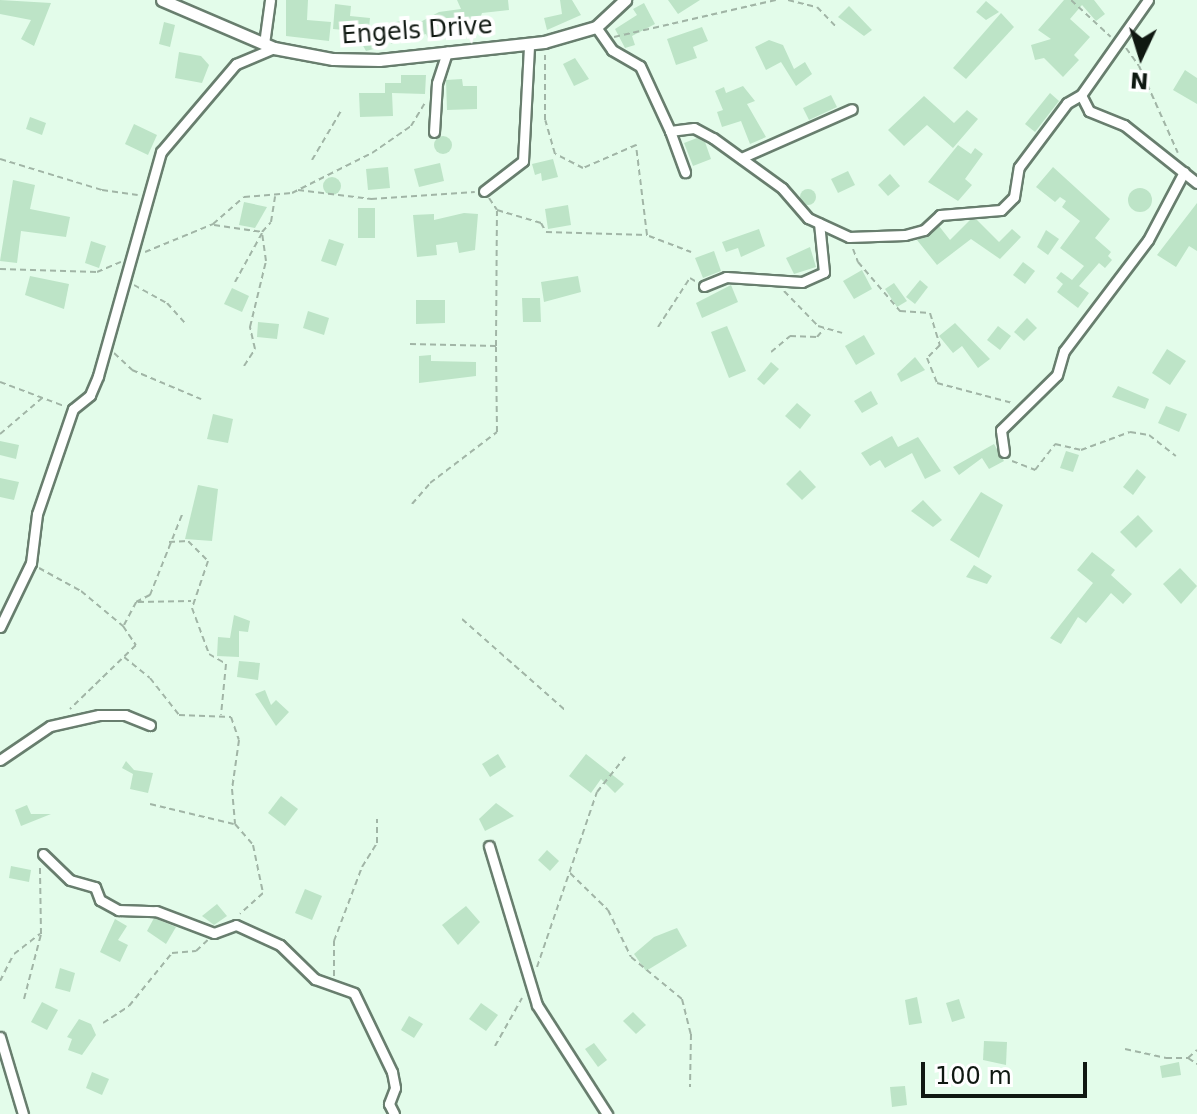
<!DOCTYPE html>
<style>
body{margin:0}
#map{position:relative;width:1197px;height:1114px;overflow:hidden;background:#e3fcea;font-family:"DejaVu Sans",sans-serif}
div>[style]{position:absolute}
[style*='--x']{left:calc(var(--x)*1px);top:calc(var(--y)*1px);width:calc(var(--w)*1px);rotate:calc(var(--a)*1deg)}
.building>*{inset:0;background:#bde4c7}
.round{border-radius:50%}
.path>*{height:2px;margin-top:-1px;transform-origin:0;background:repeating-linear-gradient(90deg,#a1b5a6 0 6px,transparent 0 10px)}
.roads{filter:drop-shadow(2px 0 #687e6e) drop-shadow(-2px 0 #687e6e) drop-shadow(0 2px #687e6e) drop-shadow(0 -2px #687e6e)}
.minor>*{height:9px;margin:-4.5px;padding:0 4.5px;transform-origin:4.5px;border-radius:4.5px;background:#fff}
.tertiary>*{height:11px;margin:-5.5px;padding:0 5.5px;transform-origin:5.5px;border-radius:5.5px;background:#fff}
span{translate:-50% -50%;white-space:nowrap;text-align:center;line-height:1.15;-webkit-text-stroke:8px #fff;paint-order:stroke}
.street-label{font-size:24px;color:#0f1811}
.north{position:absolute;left:1101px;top:16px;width:80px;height:80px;-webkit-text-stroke:6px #fff;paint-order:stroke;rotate:184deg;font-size:22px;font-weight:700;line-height:32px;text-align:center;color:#0f1811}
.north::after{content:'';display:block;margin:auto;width:28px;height:36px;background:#0f1811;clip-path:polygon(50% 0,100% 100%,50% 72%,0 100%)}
.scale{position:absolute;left:921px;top:1062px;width:166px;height:36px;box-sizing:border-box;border:4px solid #0f1811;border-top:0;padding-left:10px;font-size:24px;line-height:28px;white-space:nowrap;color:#0f1811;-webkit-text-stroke:6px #fff;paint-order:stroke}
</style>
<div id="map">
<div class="building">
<i style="clip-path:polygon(0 0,51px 3px,34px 46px,21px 39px,31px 20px,0 14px)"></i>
<i style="clip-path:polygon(286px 0,308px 0,307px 20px,331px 22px,329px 41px,286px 36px)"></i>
<i style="clip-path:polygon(457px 0,508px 0,509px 10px,482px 13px,478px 24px,459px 32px,457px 23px,434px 26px,439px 35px,429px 41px,426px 34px,391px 44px,389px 36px,372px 40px,374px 49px,366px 51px,355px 31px,333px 29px,335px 4px,351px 6px,350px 16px,370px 18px,369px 28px,409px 19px,411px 27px,439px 12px,461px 9px)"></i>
<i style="clip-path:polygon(560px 0,572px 0,581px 15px,547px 30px,544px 18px,562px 14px)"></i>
<i style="clip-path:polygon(668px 0,700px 0,678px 14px)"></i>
<i style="clip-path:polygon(1064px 0,1094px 0,1105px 14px,1096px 21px,1082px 5px,1070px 19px,1090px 37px,1074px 55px,1079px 60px,1063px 77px,1044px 58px,1035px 60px,1031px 45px,1051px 39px,1038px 30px)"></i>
<i style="clip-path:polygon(986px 1px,999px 12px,986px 20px,976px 12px)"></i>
<i style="clip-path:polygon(644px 3px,655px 24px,632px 36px,635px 45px,625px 48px,615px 29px,637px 15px,633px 9px)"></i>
<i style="clip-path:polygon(849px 6px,872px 30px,864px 36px,838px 17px)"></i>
<i style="clip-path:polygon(1001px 13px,1014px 27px,966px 79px,953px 68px)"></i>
<i style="clip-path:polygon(164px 22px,175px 25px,170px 47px,159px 44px)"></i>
<i style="clip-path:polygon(702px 27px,708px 41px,693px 47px,697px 58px,676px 65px,667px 39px)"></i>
<i style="clip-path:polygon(769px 40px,783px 45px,794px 69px,805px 62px,812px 74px,796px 86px,781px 62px,766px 70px,755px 47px)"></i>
<i style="clip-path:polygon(179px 52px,201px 56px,209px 65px,202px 83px,175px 78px)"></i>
<i style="clip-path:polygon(575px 58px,589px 79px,574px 86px,563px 64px)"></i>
<i style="clip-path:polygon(1185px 70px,1197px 78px,1197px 104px,1173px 90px)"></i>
<i style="clip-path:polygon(401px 75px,426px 75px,425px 94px,392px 93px,393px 116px,360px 117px,359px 93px,385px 93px,385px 83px,401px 83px)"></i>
<i style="clip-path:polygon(462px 79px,463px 86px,477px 86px,477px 109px,447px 110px,446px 80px)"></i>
<i style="clip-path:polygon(743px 86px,755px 101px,747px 104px,766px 137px,750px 144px,741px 121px,722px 127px,717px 112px,723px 110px,715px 91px,724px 87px,726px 93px)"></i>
<i style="clip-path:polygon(1050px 93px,1059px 101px,1035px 132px,1025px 124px)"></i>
<i style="clip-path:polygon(831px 95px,837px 107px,809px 120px,803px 108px)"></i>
<i style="clip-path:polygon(924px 96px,954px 123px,967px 110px,978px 119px,953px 148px,927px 125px,904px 146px,888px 130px)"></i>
<i style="clip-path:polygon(30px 117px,46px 123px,42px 135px,26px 129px)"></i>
<i style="clip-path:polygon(134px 124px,157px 135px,148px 155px,125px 144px)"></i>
<i class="round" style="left:434px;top:136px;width:18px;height:18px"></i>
<i style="clip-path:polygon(697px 138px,705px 142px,711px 159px,693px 166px,684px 143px)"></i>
<i style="clip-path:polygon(958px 145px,971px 154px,975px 148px,983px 154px,965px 179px,972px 185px,958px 201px,928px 182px)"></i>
<i style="clip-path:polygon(553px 159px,558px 177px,542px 181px,541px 173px,535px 175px,532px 164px)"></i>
<i style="clip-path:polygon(440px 163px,444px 181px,419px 187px,414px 169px)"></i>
<i style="clip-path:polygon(388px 167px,390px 188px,368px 190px,366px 169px)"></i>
<i style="clip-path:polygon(1053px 167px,1110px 219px,1095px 238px,1111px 252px,1108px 256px,1112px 260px,1105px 268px,1099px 263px,1079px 286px,1089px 293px,1078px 308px,1057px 292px,1063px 284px,1056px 278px,1061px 272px,1072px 280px,1084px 266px,1060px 248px,1080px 221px,1062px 207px,1066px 201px,1060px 197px,1055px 202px,1036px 187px)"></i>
<i style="clip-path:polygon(848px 171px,855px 185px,838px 193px,831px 179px)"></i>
<i style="clip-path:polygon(890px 174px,900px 186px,888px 196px,878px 185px)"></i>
<i class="round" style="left:323px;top:177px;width:18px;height:18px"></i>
<i style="clip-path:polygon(13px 180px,35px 185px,30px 209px,70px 217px,66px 237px,21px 231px,17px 263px,0 261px)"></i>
<i class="round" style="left:1128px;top:188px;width:24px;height:24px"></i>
<i class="round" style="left:800px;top:189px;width:16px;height:16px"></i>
<i style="clip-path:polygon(244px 202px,267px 207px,255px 228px,239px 225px)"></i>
<i style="clip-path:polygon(1197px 203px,1197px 251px,1189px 246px,1176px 267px,1157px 255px)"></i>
<i style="clip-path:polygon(568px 205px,571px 225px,548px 229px,545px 209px)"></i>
<i style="clip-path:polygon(358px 208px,375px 208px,375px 238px,358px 238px)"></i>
<i style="clip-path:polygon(464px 213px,478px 214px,475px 250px,459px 253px,457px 242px,436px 245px,437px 255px,417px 257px,413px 215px,434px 214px,434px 220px)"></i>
<i style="clip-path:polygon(970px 220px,977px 220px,999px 242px,1012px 229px,1021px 237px,1000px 259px,971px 239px,937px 265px,917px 240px,939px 226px,950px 240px)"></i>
<i style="clip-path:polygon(759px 229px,765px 246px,741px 257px,738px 248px,726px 252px,722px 242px)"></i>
<i style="clip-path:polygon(1046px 230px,1059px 239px,1048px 255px,1037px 247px)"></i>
<i style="clip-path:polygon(329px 239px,344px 244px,336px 266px,321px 261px)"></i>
<i style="clip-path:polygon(91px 241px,106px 246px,99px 268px,85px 263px)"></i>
<i style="clip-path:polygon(810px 247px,816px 267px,794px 274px,786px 258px)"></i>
<i style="clip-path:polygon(714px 251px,721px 271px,703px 278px,695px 258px)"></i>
<i style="clip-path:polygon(1023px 262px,1035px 271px,1025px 284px,1013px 275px)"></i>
<i style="clip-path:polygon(862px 270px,872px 289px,854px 299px,843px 281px)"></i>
<i style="clip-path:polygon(30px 276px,69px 284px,64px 309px,25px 295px)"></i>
<i style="clip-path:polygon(578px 276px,581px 292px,544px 302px,541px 282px)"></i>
<i style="clip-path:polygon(920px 280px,928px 287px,915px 304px,906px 297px)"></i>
<i style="clip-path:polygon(894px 283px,907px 301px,897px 307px,885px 289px)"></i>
<i style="clip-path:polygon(731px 285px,738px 302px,702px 318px,696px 303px)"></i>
<i style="clip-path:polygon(232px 288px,249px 296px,242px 312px,224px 304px)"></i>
<i style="clip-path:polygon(522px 298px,540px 298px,541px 322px,523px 322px)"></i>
<i style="clip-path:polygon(416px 300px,445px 300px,445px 323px,416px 324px)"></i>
<i style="clip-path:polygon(308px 311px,329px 318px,324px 335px,303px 328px)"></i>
<i style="clip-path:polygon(1027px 318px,1037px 328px,1024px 341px,1014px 332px)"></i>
<i style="clip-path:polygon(258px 322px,279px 324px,277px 339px,257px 337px)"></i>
<i style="clip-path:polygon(955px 323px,990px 359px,978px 368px,962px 346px,953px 353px,939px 336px)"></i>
<i style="clip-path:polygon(727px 326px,746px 371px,729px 378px,711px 332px)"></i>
<i style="clip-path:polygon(998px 326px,1011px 336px,1000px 350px,987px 340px)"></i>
<i style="clip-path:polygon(864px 335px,875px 354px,856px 365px,845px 346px)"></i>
<i style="clip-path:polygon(1167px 349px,1186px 361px,1170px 385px,1152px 373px)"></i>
<i style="clip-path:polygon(431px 355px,431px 361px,476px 362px,476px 376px,419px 383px,419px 356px)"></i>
<i style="clip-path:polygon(915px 357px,925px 370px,901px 382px,897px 374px)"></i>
<i style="clip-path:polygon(771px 362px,779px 369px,764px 385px,757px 379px)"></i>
<i style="clip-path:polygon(1118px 386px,1149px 399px,1145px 409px,1112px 397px)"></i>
<i style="clip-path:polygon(871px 391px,878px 404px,862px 413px,854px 401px)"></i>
<i style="clip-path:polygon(797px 403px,811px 415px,800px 429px,785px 416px)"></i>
<i style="clip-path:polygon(1166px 406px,1187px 414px,1179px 432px,1158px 423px)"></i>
<i style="clip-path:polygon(213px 414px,233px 419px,228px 443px,207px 439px)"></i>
<i style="clip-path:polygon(892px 436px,898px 447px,918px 437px,941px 471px,925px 479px,912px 453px,885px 468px,880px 460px,870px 466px,861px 453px)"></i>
<i style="clip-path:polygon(0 441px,19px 445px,16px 459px,0 455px)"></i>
<i style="clip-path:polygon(994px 444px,1004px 461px,989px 469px,982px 458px,959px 475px,953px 467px)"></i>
<i style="clip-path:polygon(1066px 451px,1079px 455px,1073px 472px,1060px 468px)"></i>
<i style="clip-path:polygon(1137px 469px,1146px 477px,1133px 495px,1123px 487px)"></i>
<i style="clip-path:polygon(800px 470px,816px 487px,802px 500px,786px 484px)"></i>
<i style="clip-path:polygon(0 478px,19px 482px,14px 500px,0 497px)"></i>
<i style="clip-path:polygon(198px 485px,218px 489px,212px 541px,185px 539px)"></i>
<i style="clip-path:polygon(981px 492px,1003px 505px,979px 558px,950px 540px)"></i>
<i style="clip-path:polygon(923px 500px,942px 520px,933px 527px,911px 511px)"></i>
<i style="clip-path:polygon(1138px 515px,1153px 531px,1136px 548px,1120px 532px)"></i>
<i style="clip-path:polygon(1092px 552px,1115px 570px,1111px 575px,1132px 594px,1123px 604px,1111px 593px,1086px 623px,1078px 617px,1061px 644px,1050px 638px,1093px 583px,1077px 570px)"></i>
<i style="clip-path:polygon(974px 565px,992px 576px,987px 584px,966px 577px)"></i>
<i style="clip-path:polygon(1180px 568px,1197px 586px,1181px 604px,1163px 584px)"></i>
<i style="clip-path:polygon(234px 615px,250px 621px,248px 632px,239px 631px,239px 657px,217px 656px,218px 637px,230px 638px)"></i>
<i style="clip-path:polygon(239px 661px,260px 663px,258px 680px,237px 677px)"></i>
<i style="clip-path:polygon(265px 690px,271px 705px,276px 700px,289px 712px,276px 726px,255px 694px)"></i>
<i style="clip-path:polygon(498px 754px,506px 767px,490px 777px,482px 764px)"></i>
<i style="clip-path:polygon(586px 754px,624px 784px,615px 793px,601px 779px,591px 793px,569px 776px)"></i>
<i style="clip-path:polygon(126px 761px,134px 770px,153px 773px,148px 793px,130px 789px,133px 774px,122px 768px)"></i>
<i style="clip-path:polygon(281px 796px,298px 809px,285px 826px,268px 813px)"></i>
<i style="clip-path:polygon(496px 803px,514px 816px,485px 831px,479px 819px)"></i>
<i style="clip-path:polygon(27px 805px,31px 814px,51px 814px,21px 826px,15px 810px)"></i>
<i style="clip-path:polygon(547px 850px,559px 861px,550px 871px,538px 860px)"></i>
<i style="clip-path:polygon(11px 866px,31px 870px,29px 882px,9px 878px)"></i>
<i style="clip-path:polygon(305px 889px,322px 896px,312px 920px,295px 913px)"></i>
<i style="clip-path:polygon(217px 904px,227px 916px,214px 925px,202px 916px)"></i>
<i style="clip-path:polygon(466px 906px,480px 922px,458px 945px,442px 925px)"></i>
<i style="clip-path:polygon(154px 918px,176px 927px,166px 944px,147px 931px)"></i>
<i style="clip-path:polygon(115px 919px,127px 926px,118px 940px,128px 945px,120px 962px,100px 952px)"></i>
<i style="clip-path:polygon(677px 928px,687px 946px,646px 971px,634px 954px,654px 937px)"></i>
<i style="clip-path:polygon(60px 968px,75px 973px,70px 992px,55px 988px)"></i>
<i style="clip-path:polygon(917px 997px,922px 1023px,909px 1025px,905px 1000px)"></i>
<i style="clip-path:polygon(959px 999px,965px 1018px,952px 1022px,946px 1003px)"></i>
<i style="clip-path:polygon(42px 1002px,58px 1010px,47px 1030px,31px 1022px)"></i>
<i style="clip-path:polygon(481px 1003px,498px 1015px,486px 1031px,469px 1019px)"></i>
<i style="clip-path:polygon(633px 1012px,646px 1025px,636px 1034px,623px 1021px)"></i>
<i style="clip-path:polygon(409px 1016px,423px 1024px,414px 1038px,401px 1030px)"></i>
<i style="clip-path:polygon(79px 1019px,91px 1024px,96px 1035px,82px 1055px,68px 1050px,72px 1039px,67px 1037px)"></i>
<i style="clip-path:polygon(984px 1041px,1007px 1042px,1006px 1065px,983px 1060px)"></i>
<i style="clip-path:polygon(594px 1043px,607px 1060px,598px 1067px,585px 1049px)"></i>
<i style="clip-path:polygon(1179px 1062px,1181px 1075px,1162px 1078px,1160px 1066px)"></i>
<i style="clip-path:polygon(92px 1072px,109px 1079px,102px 1095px,86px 1088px)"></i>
<i style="clip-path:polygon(905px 1086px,907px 1105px,892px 1107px,890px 1087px)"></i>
</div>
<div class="path">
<i style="--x:788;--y:0;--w:30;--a:14"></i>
<i style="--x:817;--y:7;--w:29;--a:46"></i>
<i style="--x:1071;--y:0;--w:54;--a:42.8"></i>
<i style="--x:614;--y:37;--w:166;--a:-12.9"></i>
<i style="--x:1126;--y:48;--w:22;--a:54"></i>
<i style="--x:1139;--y:66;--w:95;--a:65.9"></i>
<i style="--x:0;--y:159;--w:107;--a:16.9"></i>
<i style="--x:102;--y:190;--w:36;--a:8"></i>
<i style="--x:312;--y:160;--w:59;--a:-59.5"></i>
<i style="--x:298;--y:190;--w:74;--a:7"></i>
<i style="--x:371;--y:199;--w:104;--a:-3.9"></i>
<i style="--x:489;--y:198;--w:14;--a:56"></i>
<i style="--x:497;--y:210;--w:46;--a:16.5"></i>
<i style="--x:541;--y:223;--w:10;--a:61"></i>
<i style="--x:546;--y:232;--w:101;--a:1.7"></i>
<i style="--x:647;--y:235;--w:91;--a:-97"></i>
<i style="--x:636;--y:145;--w:58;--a:156.5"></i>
<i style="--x:583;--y:168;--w:31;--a:-153"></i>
<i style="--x:555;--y:154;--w:35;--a:-106"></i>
<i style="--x:545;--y:120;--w:65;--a:-90"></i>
<i style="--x:214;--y:225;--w:49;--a:8.3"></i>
<i style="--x:262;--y:232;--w:13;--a:-48"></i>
<i style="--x:271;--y:222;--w:26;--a:-81"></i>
<i style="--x:649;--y:236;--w:45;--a:20.9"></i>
<i style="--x:853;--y:249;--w:14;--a:69"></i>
<i style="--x:858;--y:262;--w:65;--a:49.4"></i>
<i style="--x:900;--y:311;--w:30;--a:4"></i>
<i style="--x:930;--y:313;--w:34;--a:73"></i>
<i style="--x:940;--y:345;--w:18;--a:135"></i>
<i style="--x:927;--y:358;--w:27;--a:68"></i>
<i style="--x:937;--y:383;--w:78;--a:14.9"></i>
<i style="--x:145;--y:252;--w:74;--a:-22.4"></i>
<i style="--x:213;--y:224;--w:41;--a:-41.1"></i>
<i style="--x:244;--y:197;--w:48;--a:-4.8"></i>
<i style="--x:292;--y:193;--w:89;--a:-26.6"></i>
<i style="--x:372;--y:153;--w:47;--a:-34.7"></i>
<i style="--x:411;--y:126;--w:26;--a:-59"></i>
<i style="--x:0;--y:269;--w:97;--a:1.8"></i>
<i style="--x:97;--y:272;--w:26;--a:-23"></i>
<i style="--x:235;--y:282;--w:56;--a:-61.1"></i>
<i style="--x:134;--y:285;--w:38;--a:29"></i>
<i style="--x:167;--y:303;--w:27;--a:48"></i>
<i style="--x:784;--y:291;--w:49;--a:45.8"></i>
<i style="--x:818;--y:326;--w:25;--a:16"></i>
<i style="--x:658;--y:327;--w:59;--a:-56.9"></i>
<i style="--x:690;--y:278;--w:6;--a:31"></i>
<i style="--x:410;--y:344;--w:86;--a:1.3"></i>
<i style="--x:496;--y:346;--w:135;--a:-89.6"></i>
<i style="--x:771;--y:352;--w:25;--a:-40"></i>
<i style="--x:790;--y:336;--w:27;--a:2"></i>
<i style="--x:817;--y:337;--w:11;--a:-49"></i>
<i style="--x:114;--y:353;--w:25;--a:43"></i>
<i style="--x:132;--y:370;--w:75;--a:22.8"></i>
<i style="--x:244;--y:366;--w:20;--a:-57"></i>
<i style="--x:255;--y:349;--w:23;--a:-103"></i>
<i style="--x:250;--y:327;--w:68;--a:-76.4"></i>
<i style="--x:266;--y:261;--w:29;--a:-98"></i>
<i style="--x:0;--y:382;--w:68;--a:20.6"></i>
<i style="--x:0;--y:434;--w:55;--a:-40.6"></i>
<i style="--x:1012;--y:461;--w:25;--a:21"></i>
<i style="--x:1035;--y:470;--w:33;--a:-52"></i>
<i style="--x:1055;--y:444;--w:27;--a:13"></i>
<i style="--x:1081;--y:450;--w:52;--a:-20.2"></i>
<i style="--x:1130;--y:432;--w:19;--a:9"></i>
<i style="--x:1149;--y:435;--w:34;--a:38"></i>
<i style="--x:412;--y:504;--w:28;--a:-49"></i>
<i style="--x:430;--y:483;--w:84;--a:-37.3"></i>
<i style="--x:497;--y:432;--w:85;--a:-90.7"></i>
<i style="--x:169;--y:542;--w:19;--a:-3"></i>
<i style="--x:188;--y:541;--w:28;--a:45"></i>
<i style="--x:208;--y:561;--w:50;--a:108.8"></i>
<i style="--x:192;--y:608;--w:49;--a:69.7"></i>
<i style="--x:209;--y:654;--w:20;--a:30"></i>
<i style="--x:226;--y:664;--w:51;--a:95.6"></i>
<i style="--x:39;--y:568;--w:48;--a:28.7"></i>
<i style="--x:81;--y:591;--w:55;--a:39.8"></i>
<i style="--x:123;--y:626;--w:23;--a:56"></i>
<i style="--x:136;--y:645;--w:92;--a:135.9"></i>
<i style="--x:138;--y:602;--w:53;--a:-1.1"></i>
<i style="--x:462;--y:619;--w:139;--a:41.5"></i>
<i style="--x:124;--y:625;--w:26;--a:-62"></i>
<i style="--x:136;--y:602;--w:16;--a:-27"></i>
<i style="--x:150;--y:595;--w:89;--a:-68.3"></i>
<i style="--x:124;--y:657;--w:33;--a:39"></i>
<i style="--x:150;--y:678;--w:47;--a:51.9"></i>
<i style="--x:179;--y:715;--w:52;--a:2.2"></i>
<i style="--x:231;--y:717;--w:24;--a:71"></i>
<i style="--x:239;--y:740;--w:49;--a:98.1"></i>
<i style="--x:232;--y:789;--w:35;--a:85"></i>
<i style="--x:235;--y:824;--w:28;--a:49"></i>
<i style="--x:253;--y:845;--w:49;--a:78.2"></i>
<i style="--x:263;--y:893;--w:31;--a:138"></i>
<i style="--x:150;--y:804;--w:86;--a:13.4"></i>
<i style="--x:570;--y:873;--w:53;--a:44.2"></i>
<i style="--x:608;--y:910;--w:52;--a:63.9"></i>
<i style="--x:631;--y:957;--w:66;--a:39.5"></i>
<i style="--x:682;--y:999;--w:36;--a:76"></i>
<i style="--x:691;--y:1034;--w:53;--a:91.1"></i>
<i style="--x:537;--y:967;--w:185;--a:-71.1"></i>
<i style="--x:597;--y:792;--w:45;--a:-51.3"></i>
<i style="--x:334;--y:976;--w:35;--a:-90"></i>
<i style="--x:334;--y:941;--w:79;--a:-69.3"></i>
<i style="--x:362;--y:867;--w:28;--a:-58"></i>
<i style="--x:377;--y:843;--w:24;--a:-90"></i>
<i style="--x:0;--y:981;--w:30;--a:-63"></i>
<i style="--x:14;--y:954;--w:33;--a:-38"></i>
<i style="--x:24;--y:999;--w:67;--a:-75.3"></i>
<i style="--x:41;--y:934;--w:67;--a:-90.9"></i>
<i style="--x:103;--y:1023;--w:31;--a:-33"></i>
<i style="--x:129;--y:1006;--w:68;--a:-50.9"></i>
<i style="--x:172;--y:953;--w:24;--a:-5"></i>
<i style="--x:196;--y:951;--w:16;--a:-43"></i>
<i style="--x:495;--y:1046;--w:55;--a:-60.6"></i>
<i style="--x:1125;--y:1049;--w:42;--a:12.4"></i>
<i style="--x:1166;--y:1058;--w:22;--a:0"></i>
<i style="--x:1188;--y:1058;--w:12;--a:-42"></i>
<i style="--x:1188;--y:1058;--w:11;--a:34"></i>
</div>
<div class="roads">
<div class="minor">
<i style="--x:1148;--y:0;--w:116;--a:125.2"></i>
<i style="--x:1081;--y:95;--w:18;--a:63"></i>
<i style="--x:1089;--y:111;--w:38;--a:22"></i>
<i style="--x:1124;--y:125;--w:93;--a:38.5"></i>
<i style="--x:596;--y:27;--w:28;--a:55"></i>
<i style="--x:612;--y:50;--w:32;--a:30"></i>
<i style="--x:640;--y:66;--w:72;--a:65.2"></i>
<i style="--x:670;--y:131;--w:24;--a:-7"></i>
<i style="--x:694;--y:128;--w:21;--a:28"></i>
<i style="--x:713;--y:138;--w:85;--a:35.9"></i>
<i style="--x:782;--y:188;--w:40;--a:49"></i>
<i style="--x:808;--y:218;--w:45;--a:24.9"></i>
<i style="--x:849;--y:237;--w:56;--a:-2"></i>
<i style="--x:905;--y:235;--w:20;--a:-15"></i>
<i style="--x:924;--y:230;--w:22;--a:-43"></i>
<i style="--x:940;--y:215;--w:61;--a:-4.7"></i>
<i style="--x:1001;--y:210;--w:18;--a:-45"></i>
<i style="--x:1014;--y:197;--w:30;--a:-81"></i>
<i style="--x:1019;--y:167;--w:80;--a:-53.1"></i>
<i style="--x:1067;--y:103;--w:16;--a:-30"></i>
<i style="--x:264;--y:44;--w:44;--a:-82.2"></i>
<i style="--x:670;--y:131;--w:44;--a:69.9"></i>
<i style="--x:434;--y:132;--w:49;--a:-86.5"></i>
<i style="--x:437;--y:83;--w:33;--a:-72"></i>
<i style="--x:741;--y:158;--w:121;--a:-23.8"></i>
<i style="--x:484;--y:191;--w:49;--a:-37.6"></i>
<i style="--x:523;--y:161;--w:116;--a:-87"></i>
<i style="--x:704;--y:286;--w:24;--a:-22"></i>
<i style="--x:726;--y:277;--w:76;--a:3.8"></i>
<i style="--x:802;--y:282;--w:24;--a:-24"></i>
<i style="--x:824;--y:272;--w:49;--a:-95.8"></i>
<i style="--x:1004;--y:452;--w:22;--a:-98"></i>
<i style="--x:1001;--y:430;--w:78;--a:-44.5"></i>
<i style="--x:1057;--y:375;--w:25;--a:-74"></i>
<i style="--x:1064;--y:351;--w:139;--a:-52.9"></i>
<i style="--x:1148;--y:240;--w:77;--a:-62.1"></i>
<i style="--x:0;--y:627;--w:71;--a:-64.2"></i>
<i style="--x:31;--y:563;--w:49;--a:-83"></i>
<i style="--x:37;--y:514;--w:111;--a:-71.1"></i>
<i style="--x:73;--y:409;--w:22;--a:-39"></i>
<i style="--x:90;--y:395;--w:21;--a:-67"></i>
<i style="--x:98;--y:376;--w:233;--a:-74.3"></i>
<i style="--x:161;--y:152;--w:116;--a:-49.6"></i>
<i style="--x:236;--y:64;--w:41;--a:-22.8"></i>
<i style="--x:0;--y:760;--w:60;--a:-34.2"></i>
<i style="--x:50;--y:726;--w:50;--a:-12.7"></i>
<i style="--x:99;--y:715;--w:26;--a:0"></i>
<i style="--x:125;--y:715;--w:27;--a:22"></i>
<i style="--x:489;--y:846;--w:166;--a:73.2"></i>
<i style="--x:537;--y:1005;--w:130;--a:57.3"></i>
<i style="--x:43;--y:854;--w:37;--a:44"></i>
<i style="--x:70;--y:880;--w:26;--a:16"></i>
<i style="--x:95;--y:887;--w:14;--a:69"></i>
<i style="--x:100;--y:900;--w:21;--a:29"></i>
<i style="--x:118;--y:910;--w:38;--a:2"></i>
<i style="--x:156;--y:911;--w:62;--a:20.8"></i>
<i style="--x:214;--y:933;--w:23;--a:-20"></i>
<i style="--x:236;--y:925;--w:48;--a:24.4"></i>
<i style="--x:280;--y:945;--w:49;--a:44.2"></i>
<i style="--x:315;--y:979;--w:41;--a:19.7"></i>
<i style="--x:354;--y:993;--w:88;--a:64.3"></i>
<i style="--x:392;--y:1072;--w:16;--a:79"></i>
<i style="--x:395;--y:1088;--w:17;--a:111"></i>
<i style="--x:389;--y:1104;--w:11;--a:63"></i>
<i style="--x:0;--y:1037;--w:80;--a:73.4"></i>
</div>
<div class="tertiary">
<i style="--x:162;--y:0;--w:122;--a:23.2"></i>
<i style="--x:274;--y:48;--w:60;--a:10.6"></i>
<i style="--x:333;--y:59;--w:46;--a:1.2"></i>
<i style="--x:379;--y:60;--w:166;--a:-6.2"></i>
<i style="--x:544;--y:42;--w:54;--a:-16.1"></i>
<i style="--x:596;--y:27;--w:40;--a:-43"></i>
</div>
</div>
<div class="street-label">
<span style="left:417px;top:31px;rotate:-4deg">Engels Drive</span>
</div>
<div class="north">N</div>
<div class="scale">100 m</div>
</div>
